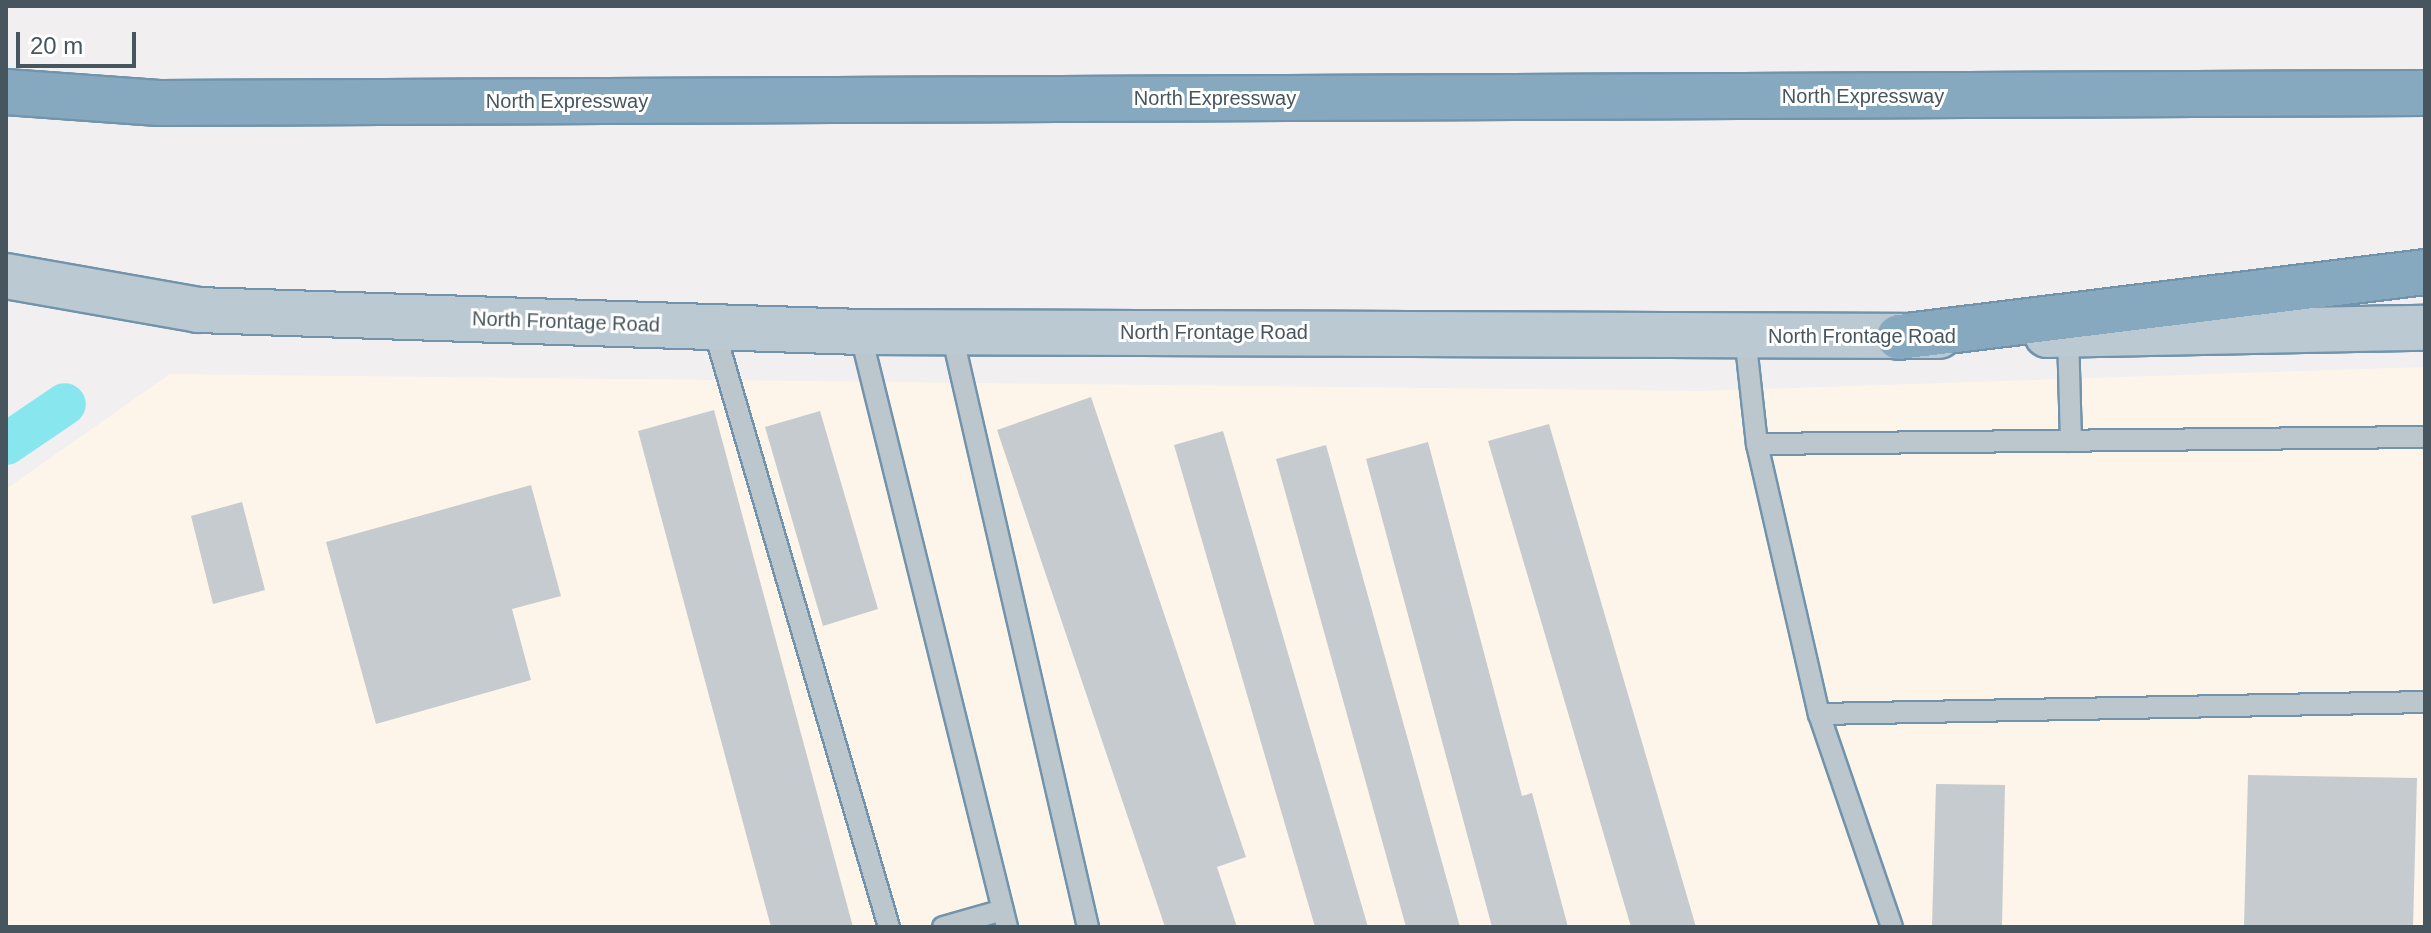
<!DOCTYPE html>
<style>
body{margin:0}
#map{position:relative;width:2431px;height:933px;overflow:hidden;background:#f2eff0;font-family:Arial,sans-serif}
div>[style]{position:absolute}
[style*='--x']{left:calc(var(--x)*1px);top:calc(var(--y)*1px);width:calc(var(--w)*1px);rotate:calc(var(--a)*1deg)}
.commercial>*{inset:0;background:#fdf5e9}
.canal>*{height:42px;margin:-21px;padding:0 21px;transform-origin:21px;border-radius:21px;background:#88e6ef}
.building>*{inset:0;background:#c6cbcf}
.roads{filter:drop-shadow(2px 0 #7194ac) drop-shadow(-2px 0 #7194ac) drop-shadow(0 2px #7194ac) drop-shadow(0 -2px #7194ac)}
.lane>*{height:20px;margin:-10px;padding:0 10px;transform-origin:10px;border-radius:10px;background:#bbc6cd}
.secondary>*{height:44px;margin:-22px;padding:0 22px;transform-origin:22px;border-radius:22px;background:#bbc9d2}
.highway>*{height:44px;margin:-22px;padding:0 22px;transform-origin:22px;border-radius:22px;background:#86a9c0}
span{translate:-50% -50%;white-space:nowrap;text-align:center;line-height:1.15;-webkit-text-stroke:6px #fff;paint-order:stroke}
.street-label{font-size:20px;color:#47565e}
.frame{position:absolute;inset:0;border:8px solid #47565e;pointer-events:none}
.scale{position:absolute;left:16px;top:32px;width:120px;height:36px;box-sizing:border-box;border:4px solid #47565e;border-top:0;padding-left:10px;font-size:24px;line-height:28px;white-space:nowrap;color:#47565e;-webkit-text-stroke:6px #fff;paint-order:stroke}
</style>
<div id="map">
<div class="commercial">
<i style="clip-path:polygon(2425px 367px,2425px 927px,6px 927px,6px 489px,170px 374px,1700px 391px)"></i>
</div>
<div class="canal">
<i style="--x:6;--y:444;--w:71;--a:-34.1"></i>
</div>
<div class="building">
<i style="clip-path:polygon(1091px 397px,1246px 857px,1217px 867px,1237px 927px,1165px 927px,997px 430px)"></i>
<i style="clip-path:polygon(714px 410px,853px 927px,771px 927px,638px 431px)"></i>
<i style="clip-path:polygon(820px 411px,878px 609px,823px 626px,765px 427px)"></i>
<i style="clip-path:polygon(1549px 424px,1696px 927px,1631px 927px,1488px 441px)"></i>
<i style="clip-path:polygon(1223px 431px,1368px 927px,1315px 927px,1174px 445px)"></i>
<i style="clip-path:polygon(1428px 442px,1522px 796px,1532px 793px,1568px 927px,1492px 927px,1366px 459px)"></i>
<i style="clip-path:polygon(1326px 445px,1460px 927px,1406px 927px,1276px 459px)"></i>
<i style="clip-path:polygon(531px 485px,561px 596px,512px 609px,531px 680px,376px 724px,326px 542px)"></i>
<i style="clip-path:polygon(242px 502px,265px 590px,213px 604px,191px 516px)"></i>
<i style="clip-path:polygon(2248px 775px,2417px 778px,2413px 927px,2244px 927px)"></i>
<i style="clip-path:polygon(1936px 784px,2005px 785px,2002px 927px,1932px 927px)"></i>
</div>
<div class="roads">
<div class="lane">
<i style="--x:713;--y:326;--w:626;--a:73.68"></i>
<i style="--x:951;--y:330;--w:613;--a:77.08"></i>
<i style="--x:860;--y:332;--w:613;--a:76.12"></i>
<i style="--x:2068;--y:334;--w:107;--a:88.4"></i>
<i style="--x:1745;--y:336;--w:109;--a:83.7"></i>
<i style="--x:2425;--y:437;--w:668;--a:179.4"></i>
<i style="--x:1757;--y:444;--w:277;--a:77.1"></i>
<i style="--x:1819;--y:714;--w:606;--a:-1.13"></i>
<i style="--x:1819;--y:714;--w:225;--a:71.1"></i>
<i style="--x:943;--y:927;--w:62;--a:-15.8"></i>
</div>
<div class="secondary">
<i style="--x:6;--y:276;--w:195;--a:10"></i>
<i style="--x:198;--y:310;--w:662;--a:1.9"></i>
<i style="--x:860;--y:332;--w:1079;--a:0.21"></i>
<i style="--x:2047;--y:335;--w:378;--a:-1.1"></i>
</div>
<div class="highway">
<i style="--x:6;--y:92;--w:153;--a:4.1"></i>
<i style="--x:159;--y:103;--w:2266;--a:-0.25"></i>
<i style="--x:1899;--y:337;--w:530;--a:-7.04"></i>
</div>
</div>
<div class="street-label">
<span style="left:1863px;top:96px">North Expressway</span>
<span style="left:1215px;top:98px">North Expressway</span>
<span style="left:567px;top:101px">North Expressway</span>
<span style="left:566px;top:322px;rotate:2deg">North Frontage Road</span>
<span style="left:1214px;top:332px">North Frontage Road</span>
<span style="left:1862px;top:336px">North Frontage Road</span>
</div>
<div class="frame"></div>
<div class="scale">20 m</div>
</div>
